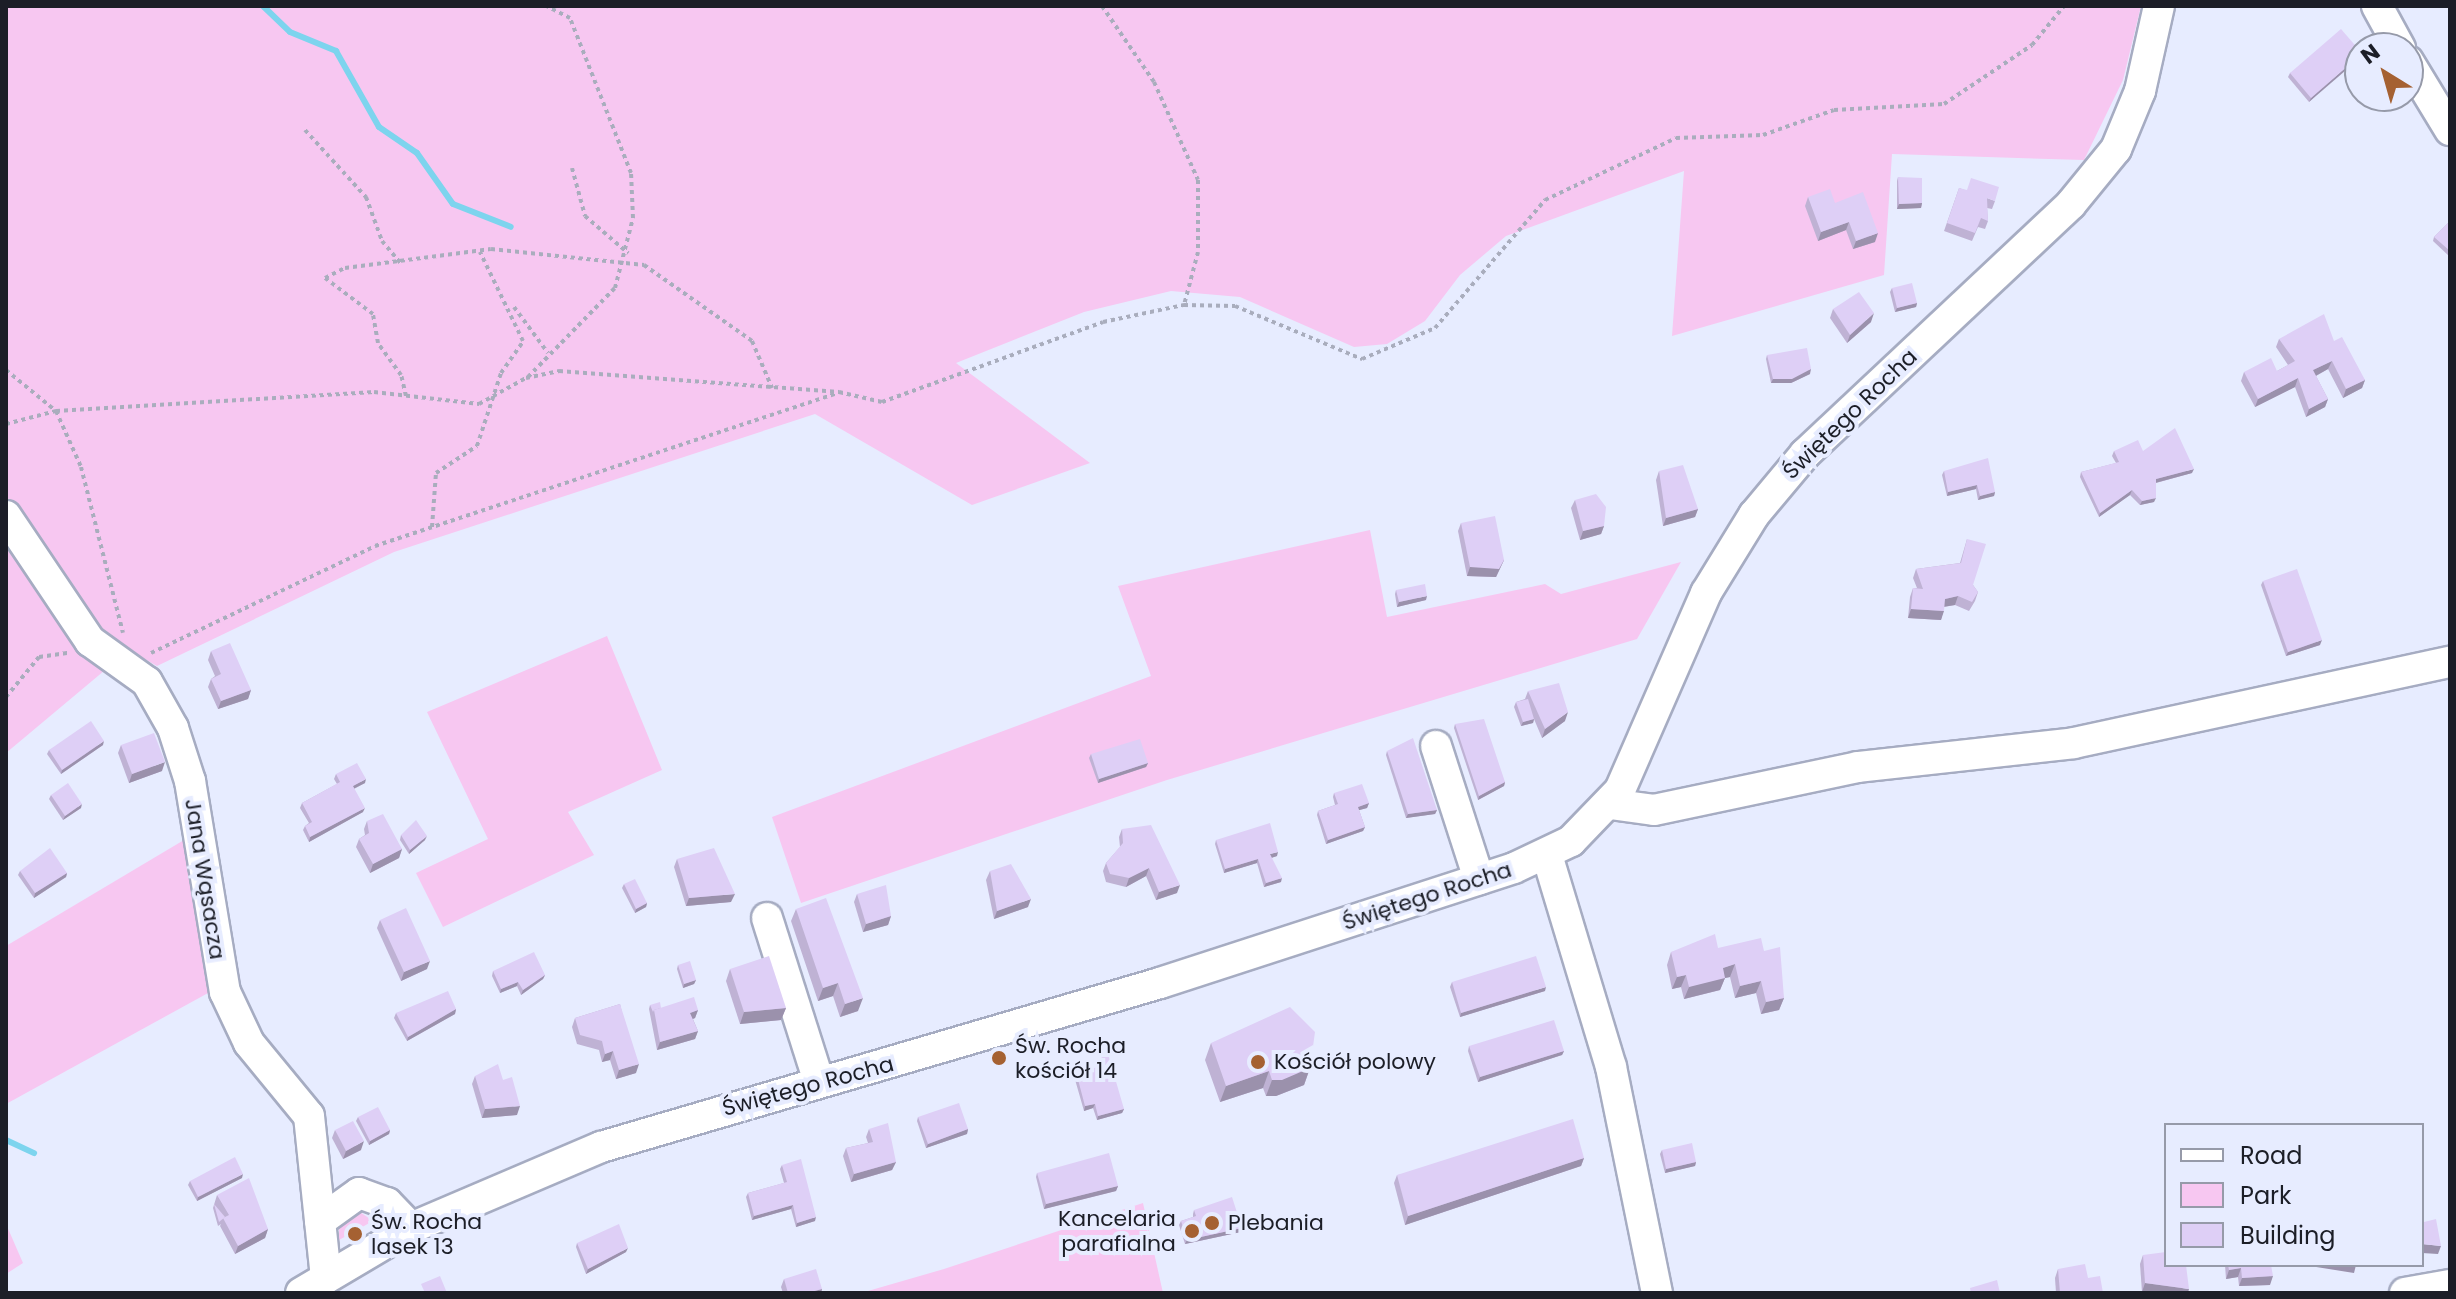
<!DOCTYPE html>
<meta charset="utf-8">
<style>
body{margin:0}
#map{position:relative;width:2456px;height:1299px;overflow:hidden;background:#e7ecff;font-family:Poppins,sans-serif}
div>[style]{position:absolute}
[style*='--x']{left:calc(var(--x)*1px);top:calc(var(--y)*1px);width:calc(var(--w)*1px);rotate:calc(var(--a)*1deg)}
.green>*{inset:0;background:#f7c7f1}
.stream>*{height:6px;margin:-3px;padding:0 3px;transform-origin:3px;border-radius:3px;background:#7dd4ee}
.path>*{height:4px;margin-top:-2px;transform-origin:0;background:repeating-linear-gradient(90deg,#a9adbd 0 4px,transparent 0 8px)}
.roads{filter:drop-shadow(2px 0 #a6acc2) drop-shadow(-2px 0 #a6acc2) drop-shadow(0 2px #a6acc2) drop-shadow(0 -2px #a6acc2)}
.minor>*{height:30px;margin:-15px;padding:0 15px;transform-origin:15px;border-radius:15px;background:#fff}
.wall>*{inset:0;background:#bfb2d4}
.shaded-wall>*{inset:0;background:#9b91ac}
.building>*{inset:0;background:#decff6}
.dots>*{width:22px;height:22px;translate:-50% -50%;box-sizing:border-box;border:4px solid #e7ecff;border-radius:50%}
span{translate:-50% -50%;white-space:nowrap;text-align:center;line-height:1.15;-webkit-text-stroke:8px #e7ecff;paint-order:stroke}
.street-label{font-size:22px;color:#1c1e27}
.poi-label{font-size:22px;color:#1c1e27}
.left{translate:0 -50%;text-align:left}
.right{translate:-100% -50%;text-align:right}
.frame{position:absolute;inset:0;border:8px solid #1c1e27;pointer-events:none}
.legend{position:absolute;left:2164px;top:1123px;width:260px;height:144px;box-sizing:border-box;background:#e7ecff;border:2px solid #969aa9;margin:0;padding:10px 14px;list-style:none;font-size:24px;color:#1c1e27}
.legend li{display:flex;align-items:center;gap:16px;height:40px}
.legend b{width:40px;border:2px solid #969aa9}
.north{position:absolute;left:2344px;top:32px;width:80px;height:80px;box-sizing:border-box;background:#e7ecff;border:2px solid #969aa9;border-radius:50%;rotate:323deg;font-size:22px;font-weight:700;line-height:32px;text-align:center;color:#1c1e27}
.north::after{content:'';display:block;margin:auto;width:28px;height:36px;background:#a56132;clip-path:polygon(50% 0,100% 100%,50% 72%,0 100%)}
</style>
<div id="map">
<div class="green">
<i style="clip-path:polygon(6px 6px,2141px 6px,2123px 80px,2084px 160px,1892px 154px,1884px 275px,1672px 336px,1684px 171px,1506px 236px,1460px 275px,1425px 321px,1387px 344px,1354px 347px,1240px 297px,1171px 291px,1084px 312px,956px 363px,1090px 463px,972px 505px,815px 414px,394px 552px,157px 666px,129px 650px,6px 753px)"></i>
<i style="clip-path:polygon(1370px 530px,1387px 617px,1545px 584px,1561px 594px,1681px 562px,1637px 639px,1167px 780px,801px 903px,772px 817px,1151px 676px,1118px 586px)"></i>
<i style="clip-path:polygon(607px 636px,662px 770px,568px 812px,594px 855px,443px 927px,416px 873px,488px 839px,427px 712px)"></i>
<i style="clip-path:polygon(184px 840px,219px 987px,6px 1104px,6px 946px)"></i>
<i style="clip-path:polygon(1143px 1203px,1163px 1293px,861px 1293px,944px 1269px)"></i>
<i style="clip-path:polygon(357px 1210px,373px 1221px,339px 1240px,339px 1225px)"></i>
<i style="clip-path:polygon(6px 1224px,23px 1263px,6px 1274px)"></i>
</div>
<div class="stream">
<i style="--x:263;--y:6;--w:37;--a:44"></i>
<i style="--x:290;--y:32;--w:50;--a:22.4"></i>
<i style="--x:336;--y:51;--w:87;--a:60.5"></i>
<i style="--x:379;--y:127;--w:46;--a:34.4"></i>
<i style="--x:417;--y:153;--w:62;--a:54.8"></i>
<i style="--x:453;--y:204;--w:62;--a:21.6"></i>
<i style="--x:6;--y:1140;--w:31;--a:25"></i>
</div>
<div class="path">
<i style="--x:1102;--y:6;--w:92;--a:55.6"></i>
<i style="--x:1154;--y:82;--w:107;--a:65.8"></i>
<i style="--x:1198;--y:180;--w:72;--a:90"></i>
<i style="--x:1198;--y:252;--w:55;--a:104.8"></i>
<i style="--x:305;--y:130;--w:91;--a:47.7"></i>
<i style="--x:366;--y:197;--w:47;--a:70"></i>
<i style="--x:382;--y:241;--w:30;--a:50"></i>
<i style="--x:572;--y:168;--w:50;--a:74.8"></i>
<i style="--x:585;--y:216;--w:57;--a:40.7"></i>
<i style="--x:514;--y:307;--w:57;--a:53.5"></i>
<i style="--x:6;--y:370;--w:65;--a:39.4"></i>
<i style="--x:56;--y:411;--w:61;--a:65.9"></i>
<i style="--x:81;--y:467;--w:171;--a:75.8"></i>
<i style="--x:528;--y:377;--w:124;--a:-45.7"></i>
<i style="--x:615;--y:288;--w:72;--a:-75.6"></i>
<i style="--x:633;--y:218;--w:45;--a:-92.5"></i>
<i style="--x:631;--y:173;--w:167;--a:-111.5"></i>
<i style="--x:570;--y:18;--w:27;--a:-153"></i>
<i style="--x:406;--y:396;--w:22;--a:-103"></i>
<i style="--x:401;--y:375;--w:39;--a:-126"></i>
<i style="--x:378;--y:343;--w:29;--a:-100"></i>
<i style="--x:373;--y:314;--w:60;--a:-143.1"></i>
<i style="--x:325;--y:278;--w:22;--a:-27"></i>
<i style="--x:345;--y:268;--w:147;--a:-7.4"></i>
<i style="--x:491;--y:249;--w:154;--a:6"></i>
<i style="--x:644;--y:265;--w:132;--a:35.1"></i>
<i style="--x:752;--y:341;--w:51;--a:66.9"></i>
<i style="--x:6;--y:424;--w:52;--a:-14.6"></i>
<i style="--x:56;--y:411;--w:319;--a:-3.4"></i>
<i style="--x:374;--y:392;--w:106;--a:6.5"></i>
<i style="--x:479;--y:404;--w:54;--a:-29"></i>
<i style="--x:526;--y:378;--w:34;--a:-12"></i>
<i style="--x:559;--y:371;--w:281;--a:4.3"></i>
<i style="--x:839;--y:392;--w:44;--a:13.1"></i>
<i style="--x:882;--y:402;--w:235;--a:-19.9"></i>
<i style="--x:1103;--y:322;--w:83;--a:-11.9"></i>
<i style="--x:1184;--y:305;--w:51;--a:1.1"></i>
<i style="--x:1235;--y:306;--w:138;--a:22.7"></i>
<i style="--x:1362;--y:359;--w:79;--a:-23"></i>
<i style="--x:1435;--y:328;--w:169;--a:-49.3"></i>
<i style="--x:1545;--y:200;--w:145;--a:-25.3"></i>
<i style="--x:1676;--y:138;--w:87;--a:-2"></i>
<i style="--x:1763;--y:135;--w:75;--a:-19.4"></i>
<i style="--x:1834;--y:110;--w:110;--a:-3.1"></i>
<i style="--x:1944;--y:104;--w:106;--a:-33.8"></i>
<i style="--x:2032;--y:45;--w:50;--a:-50.6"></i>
<i style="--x:432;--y:527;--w:54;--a:-85.8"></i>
<i style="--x:436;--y:473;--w:49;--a:-33.4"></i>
<i style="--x:477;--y:446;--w:77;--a:-71.8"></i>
<i style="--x:501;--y:373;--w:39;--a:-55"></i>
<i style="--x:523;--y:341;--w:99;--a:-115.8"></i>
<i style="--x:151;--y:653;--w:248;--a:-25.5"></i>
<i style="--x:375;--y:546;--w:487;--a:-18.3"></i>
<i style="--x:6;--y:697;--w:52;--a:-50.5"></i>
<i style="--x:39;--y:657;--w:30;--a:-8"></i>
</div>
<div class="roads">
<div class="minor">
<i style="--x:2377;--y:6;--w:48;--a:61.3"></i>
<i style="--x:2408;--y:61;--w:81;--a:58.7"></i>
<i style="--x:6;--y:516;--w:151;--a:56.1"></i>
<i style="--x:90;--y:641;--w:70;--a:35.7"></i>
<i style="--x:147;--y:682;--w:53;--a:60.5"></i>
<i style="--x:173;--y:728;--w:56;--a:72.2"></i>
<i style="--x:190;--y:781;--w:214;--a:80.6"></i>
<i style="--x:225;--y:992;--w:56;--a:64.8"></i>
<i style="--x:249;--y:1043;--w:94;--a:50.6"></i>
<i style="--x:309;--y:1116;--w:163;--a:84"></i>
<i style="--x:1436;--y:746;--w:140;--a:72.1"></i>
<i style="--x:1610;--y:804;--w:44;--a:7.8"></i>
<i style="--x:1654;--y:810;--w:208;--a:-11.9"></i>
<i style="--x:1858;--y:767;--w:217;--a:-6.3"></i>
<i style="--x:2074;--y:743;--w:385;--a:-12.2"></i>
<i style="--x:1547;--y:855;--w:221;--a:73.2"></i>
<i style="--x:1611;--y:1067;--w:231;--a:78.5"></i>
<i style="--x:767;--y:918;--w:172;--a:72.4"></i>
<i style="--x:320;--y:1221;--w:48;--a:-35.7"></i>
<i style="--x:359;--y:1193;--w:30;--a:20"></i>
<i style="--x:387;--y:1203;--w:35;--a:46"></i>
<i style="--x:301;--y:1293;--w:128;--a:-30.6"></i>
<i style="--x:411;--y:1228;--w:207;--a:-23.1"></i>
<i style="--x:601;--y:1147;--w:583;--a:-16.35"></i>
<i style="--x:1160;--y:983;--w:372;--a:-18"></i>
<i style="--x:1514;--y:868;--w:63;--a:-25.3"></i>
<i style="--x:1571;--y:841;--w:71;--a:-46.1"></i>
<i style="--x:1620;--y:790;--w:215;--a:-66.4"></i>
<i style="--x:1706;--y:593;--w:92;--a:-58.4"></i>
<i style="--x:1754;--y:515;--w:80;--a:-50.1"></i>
<i style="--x:1805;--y:454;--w:365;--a:-43.2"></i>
<i style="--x:2071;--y:204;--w:71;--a:-50.7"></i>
<i style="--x:2116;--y:149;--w:63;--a:-67.5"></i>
<i style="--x:2140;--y:91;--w:87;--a:-77.4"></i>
<i style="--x:2405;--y:1293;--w:46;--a:-10.1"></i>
</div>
</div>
<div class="wall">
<i style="clip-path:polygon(2360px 51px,2309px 102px,2288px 77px,2290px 73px)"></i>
<i style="clip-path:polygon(1898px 177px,1922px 203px,1921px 208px,1897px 209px,1897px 181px)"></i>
<i style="clip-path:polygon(1959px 188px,1995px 201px,1992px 209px,1987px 208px,1988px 221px,1985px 229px,1978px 227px,1972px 241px,1944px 231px)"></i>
<i style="clip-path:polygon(1808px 197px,1835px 203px,1875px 242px,1853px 249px,1846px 230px,1818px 241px,1805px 206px)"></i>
<i style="clip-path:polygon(2450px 221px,2450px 257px,2433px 241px,2434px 237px)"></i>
<i style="clip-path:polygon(1892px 288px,1917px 303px,1916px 307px,1895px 312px,1890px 292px)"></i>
<i style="clip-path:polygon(1833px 309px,1871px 322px,1847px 343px,1830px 318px)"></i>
<i style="clip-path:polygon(2279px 339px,2334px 341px,2365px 380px,2362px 388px,2343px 398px,2328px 369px,2316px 376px,2328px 399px,2325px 407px,2306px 417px,2295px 387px,2255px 407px,2241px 381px,2244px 372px,2277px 371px,2288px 365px,2276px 347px)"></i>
<i style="clip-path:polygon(1767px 355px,1810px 374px,1791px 383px,1771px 383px,1766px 359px)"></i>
<i style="clip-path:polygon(2114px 451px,2143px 451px,2192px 473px,2156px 483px,2154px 502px,2140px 505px,2130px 495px,2099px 517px,2080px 477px,2081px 472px,2116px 463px,2112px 456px)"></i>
<i style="clip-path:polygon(1659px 471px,1698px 509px,1695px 517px,1663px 526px,1656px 480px)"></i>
<i style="clip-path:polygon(1944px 471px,1995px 492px,1994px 496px,1978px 500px,1976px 489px,1947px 496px,1942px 475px)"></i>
<i style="clip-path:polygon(1575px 500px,1604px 526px,1601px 534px,1580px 540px,1571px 508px)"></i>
<i style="clip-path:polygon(1461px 523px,1504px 560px,1496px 577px,1467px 576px,1458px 531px)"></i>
<i style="clip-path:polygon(1967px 539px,1973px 585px,1978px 592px,1975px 601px,1969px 611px,1955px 605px,1944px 607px,1941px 620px,1908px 618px,1910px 597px,1913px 588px,1917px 588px,1913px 578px,1916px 569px,1960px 563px)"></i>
<i style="clip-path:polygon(2263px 581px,2320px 645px,2286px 656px,2261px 585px)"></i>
<i style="clip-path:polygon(1396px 590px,1426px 600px,1397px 607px,1395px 594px)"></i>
<i style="clip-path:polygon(211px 651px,251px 690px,248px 699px,218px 709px,208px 687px,211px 679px,215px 676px,208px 660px)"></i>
<i style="clip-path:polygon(1528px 691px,1565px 721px,1542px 738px,1534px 719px,1533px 723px,1521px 726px,1514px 707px,1516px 702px,1525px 699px)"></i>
<i style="clip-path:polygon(1455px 724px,1505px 782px,1504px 786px,1478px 800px,1454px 728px)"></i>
<i style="clip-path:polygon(103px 745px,61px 774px,47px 754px,49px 750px)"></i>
<i style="clip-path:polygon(121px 745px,162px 771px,129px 783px,118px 753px)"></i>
<i style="clip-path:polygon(1387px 751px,1437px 810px,1435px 814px,1406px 818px,1386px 755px)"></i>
<i style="clip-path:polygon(1091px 754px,1148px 763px,1146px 767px,1098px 783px,1089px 758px)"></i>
<i style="clip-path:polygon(336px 774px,365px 783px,354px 789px,363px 812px,309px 842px,303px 830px,305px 826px,309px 823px,300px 808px,302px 803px,337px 784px,334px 779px)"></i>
<i style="clip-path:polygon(1334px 793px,1369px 803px,1367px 808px,1359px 810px,1365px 827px,1363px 831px,1326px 844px,1317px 815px,1318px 811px,1335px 805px,1333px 797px)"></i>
<i style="clip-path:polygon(51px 795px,81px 808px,63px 820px,49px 799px)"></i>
<i style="clip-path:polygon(367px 821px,402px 849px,399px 858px,370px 873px,356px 847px,359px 839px,365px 835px,364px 829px)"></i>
<i style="clip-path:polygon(1122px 829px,1177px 893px,1156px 900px,1146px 876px,1126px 887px,1106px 882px,1103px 871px,1106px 863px,1120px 847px,1119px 837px)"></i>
<i style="clip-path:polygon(401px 835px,425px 840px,409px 854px,400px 840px)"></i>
<i style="clip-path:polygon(1216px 840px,1277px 856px,1271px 858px,1281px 882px,1264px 887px,1257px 863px,1224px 873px,1215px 844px)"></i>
<i style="clip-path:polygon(677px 859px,731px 902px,686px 906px,674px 867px)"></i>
<i style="clip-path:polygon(20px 871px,67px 873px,66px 877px,34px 898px,18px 875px)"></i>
<i style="clip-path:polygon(990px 871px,1028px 907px,994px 919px,986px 880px)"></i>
<i style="clip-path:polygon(624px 884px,647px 903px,646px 907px,635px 913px,622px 888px)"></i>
<i style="clip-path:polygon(857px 894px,891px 916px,888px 925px,863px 932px,854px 902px)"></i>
<i style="clip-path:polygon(796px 909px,858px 1011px,840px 1017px,833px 996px,818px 1001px,791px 921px)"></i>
<i style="clip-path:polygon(380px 920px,427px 969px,401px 981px,377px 928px)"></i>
<i style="clip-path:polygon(1718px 948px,1764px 951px,1784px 998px,1779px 1010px,1761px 1014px,1756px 993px,1735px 998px,1730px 977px,1725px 978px,1720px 990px,1684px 999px,1681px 987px,1672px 989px,1667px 965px,1671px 952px)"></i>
<i style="clip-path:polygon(678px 965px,696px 980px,694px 984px,683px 988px,677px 969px)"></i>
<i style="clip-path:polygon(730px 969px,786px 1008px,781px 1020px,740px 1024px,726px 981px)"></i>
<i style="clip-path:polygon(493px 971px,545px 975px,543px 979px,521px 995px,517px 986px,500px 993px,492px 976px)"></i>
<i style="clip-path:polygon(1452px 982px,1545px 991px,1460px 1017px,1450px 987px)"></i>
<i style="clip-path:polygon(620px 1004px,636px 1073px,616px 1079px,610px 1060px,602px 1062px,599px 1050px,577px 1044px,572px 1027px,575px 1018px)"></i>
<i style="clip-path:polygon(650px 1005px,661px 1008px,698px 1010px,695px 1018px,693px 1019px,698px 1031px,695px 1039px,657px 1050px,649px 1009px)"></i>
<i style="clip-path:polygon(456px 1009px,455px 1014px,407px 1041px,394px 1018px,396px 1013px)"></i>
<i style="clip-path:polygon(1211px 1043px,1310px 1068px,1304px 1085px,1276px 1096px,1266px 1096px,1263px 1088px,1220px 1102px,1205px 1060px)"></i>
<i style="clip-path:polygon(1469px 1046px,1564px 1051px,1562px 1055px,1478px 1082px,1468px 1051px)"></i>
<i style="clip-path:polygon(1076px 1072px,1124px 1109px,1122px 1113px,1097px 1120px,1093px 1108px,1084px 1111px,1074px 1076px)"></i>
<i style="clip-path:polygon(475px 1076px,503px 1080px,517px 1115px,482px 1118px,472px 1084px)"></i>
<i style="clip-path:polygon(358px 1117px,390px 1130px,389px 1134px,369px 1145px,356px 1121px)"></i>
<i style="clip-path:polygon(918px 1117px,968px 1129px,967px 1134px,926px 1148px,917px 1121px)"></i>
<i style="clip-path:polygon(869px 1129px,896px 1162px,892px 1170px,851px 1182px,843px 1156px,846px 1148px,868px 1143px,866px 1137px)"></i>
<i style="clip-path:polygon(335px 1130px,361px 1150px,343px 1159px,332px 1138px)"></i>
<i style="clip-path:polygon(1662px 1150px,1696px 1162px,1695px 1166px,1665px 1173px,1660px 1154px)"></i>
<i style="clip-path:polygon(1584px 1158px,1581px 1166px,1405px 1225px,1394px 1183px,1397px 1175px)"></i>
<i style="clip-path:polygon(782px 1165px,815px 1221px,796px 1227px,791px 1209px,752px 1220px,746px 1197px,748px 1193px,784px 1183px,780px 1169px)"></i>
<i style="clip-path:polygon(1037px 1173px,1118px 1186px,1116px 1191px,1044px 1209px,1036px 1177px)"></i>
<i style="clip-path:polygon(242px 1178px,197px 1201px,188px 1185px,190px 1181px)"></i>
<i style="clip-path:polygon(217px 1195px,268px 1229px,265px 1238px,235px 1254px,220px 1226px,221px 1224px,218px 1226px,213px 1208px)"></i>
<i style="clip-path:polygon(1194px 1210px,1242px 1228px,1241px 1232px,1185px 1244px,1179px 1225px,1181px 1221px,1193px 1217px,1193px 1214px)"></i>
<i style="clip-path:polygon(577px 1243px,626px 1252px,586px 1274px,576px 1247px)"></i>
<i style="clip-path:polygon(2143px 1255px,2188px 1293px,2142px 1292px,2140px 1264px)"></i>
<i style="clip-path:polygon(2225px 1265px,2271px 1265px,2270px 1285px,2239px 1286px,2238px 1277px,2226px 1279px)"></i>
<i style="clip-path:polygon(2058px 1269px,2088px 1278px,2103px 1293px,2056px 1293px,2055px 1278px)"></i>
<i style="clip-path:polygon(784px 1279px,822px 1289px,821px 1293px,783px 1293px,781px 1287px)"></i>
</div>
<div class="shaded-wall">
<i style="clip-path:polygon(2360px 55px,2360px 58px,2309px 102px,2311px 98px)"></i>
<i style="clip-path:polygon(1922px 203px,1921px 208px,1897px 209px,1899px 204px)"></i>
<i style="clip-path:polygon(1849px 222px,1846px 230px,1818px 241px,1821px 232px)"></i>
<i style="clip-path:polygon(1878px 233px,1875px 242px,1853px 249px,1856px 241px)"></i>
<i style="clip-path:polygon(1917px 303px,1916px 307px,1895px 312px,1897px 308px)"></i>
<i style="clip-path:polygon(1874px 313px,1871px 322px,1847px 343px,1850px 335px)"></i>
<i style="clip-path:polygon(2332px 361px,2328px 369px,2310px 379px,2313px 370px)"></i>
<i style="clip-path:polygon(1811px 369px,1810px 374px,1791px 383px,1771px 383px,1773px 379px)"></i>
<i style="clip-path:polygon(2298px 378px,2295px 387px,2255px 407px,2258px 399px)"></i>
<i style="clip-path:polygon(2365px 380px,2362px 388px,2343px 398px,2346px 389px)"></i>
<i style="clip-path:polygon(2328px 399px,2325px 407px,2306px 417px,2309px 409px)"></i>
<i style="clip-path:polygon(2194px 469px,2192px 473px,2155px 483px,2156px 479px)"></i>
<i style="clip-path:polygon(1977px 485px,1976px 489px,1947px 496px,1948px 492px)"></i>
<i style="clip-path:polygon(2132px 490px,2130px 495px,2099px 517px,2100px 513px)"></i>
<i style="clip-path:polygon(1995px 492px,1994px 496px,1978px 500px,1980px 496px)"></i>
<i style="clip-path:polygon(2156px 498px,2154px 502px,2140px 505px,2142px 501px)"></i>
<i style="clip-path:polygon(1698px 509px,1695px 517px,1663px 526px,1666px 518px)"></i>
<i style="clip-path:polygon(1604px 526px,1601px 534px,1580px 540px,1583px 531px)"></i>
<i style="clip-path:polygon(1504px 560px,1496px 577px,1467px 576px,1470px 567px)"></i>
<i style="clip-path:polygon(1427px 596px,1426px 600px,1397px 607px,1399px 602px)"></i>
<i style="clip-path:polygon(1958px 596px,1955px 605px,1942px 607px,1945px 599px)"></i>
<i style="clip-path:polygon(1911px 609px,1944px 611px,1941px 620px,1908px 618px)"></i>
<i style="clip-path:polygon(2322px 640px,2320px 645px,2286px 656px,2288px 652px)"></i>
<i style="clip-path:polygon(251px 690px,248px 699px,218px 709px,221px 701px)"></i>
<i style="clip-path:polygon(1568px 712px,1565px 721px,1542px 738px,1545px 729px)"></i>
<i style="clip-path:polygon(1534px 719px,1533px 723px,1521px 726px,1523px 722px)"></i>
<i style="clip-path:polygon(104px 741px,103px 745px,61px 774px,62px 770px)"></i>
<i style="clip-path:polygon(165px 762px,162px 771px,129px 783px,132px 774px)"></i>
<i style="clip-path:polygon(1148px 763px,1146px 767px,1098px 783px,1099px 779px)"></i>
<i style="clip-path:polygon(366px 779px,365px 783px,351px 790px,353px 786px)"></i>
<i style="clip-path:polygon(1505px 782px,1504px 786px,1478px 800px,1479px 796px)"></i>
<i style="clip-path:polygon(1369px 803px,1367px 808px,1356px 811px,1358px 807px)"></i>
<i style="clip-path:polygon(82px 804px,81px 808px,63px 820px,65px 816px)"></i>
<i style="clip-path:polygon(365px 808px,363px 812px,309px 842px,310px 837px)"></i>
<i style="clip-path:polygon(1437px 810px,1435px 814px,1406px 818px,1408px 814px)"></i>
<i style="clip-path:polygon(1365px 827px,1363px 831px,1326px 844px,1328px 840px)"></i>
<i style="clip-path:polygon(427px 836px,425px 840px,409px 854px,410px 850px)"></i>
<i style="clip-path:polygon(402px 849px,399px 858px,370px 873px,373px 864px)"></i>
<i style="clip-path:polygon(1278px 852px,1277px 856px,1268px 859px,1270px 854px)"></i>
<i style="clip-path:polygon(1258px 859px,1257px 863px,1224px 873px,1225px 869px)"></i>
<i style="clip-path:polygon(1149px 868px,1146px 876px,1126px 887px,1129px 878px)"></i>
<i style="clip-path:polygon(67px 873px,66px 877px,34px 898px,35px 893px)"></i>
<i style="clip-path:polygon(1282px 878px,1281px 882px,1264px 887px,1266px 883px)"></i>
<i style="clip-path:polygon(1180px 885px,1177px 893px,1156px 900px,1159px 892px)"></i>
<i style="clip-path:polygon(735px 894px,731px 902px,686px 906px,689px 898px)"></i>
<i style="clip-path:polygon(1031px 899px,1028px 907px,994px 919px,997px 911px)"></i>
<i style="clip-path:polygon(647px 903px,646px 907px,635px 913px,636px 909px)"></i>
<i style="clip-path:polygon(891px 916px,888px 925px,863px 932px,866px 924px)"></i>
<i style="clip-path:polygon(430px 961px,427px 969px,401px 981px,404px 972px)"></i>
<i style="clip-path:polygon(1735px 964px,1730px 977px,1725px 978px,1720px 990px,1684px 999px,1689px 987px,1723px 968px)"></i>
<i style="clip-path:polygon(545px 975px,543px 979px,521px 995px,523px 990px)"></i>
<i style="clip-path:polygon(1686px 975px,1681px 987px,1672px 989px,1677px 977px)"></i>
<i style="clip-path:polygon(696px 980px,694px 984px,683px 988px,684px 984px)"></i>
<i style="clip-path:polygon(1761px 981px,1756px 993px,1735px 998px,1740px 986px)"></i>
<i style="clip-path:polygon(518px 982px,517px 986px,500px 993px,501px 989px)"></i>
<i style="clip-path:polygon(838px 983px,833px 996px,818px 1001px,823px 988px)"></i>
<i style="clip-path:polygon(1546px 987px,1545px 991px,1460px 1017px,1461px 1013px)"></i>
<i style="clip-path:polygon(863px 998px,858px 1011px,840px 1017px,845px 1004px)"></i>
<i style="clip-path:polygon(1784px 998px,1779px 1010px,1761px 1014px,1766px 1002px)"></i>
<i style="clip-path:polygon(786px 1008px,781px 1020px,740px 1024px,744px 1012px)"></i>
<i style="clip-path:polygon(456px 1009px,455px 1014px,407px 1041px,408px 1037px)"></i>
<i style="clip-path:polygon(698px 1010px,695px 1018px,687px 1021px,690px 1013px)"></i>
<i style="clip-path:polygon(698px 1031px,695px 1039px,657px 1050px,660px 1042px)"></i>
<i style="clip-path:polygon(613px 1051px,610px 1060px,602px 1062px,605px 1054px)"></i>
<i style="clip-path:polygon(1564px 1051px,1562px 1055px,1478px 1082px,1480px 1077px)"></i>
<i style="clip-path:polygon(639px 1064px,636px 1073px,616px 1079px,619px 1070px)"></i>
<i style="clip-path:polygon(1310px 1068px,1304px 1085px,1276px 1096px,1266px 1096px,1272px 1080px)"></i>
<i style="clip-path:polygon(1269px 1071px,1263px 1088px,1220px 1102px,1226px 1086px)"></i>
<i style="clip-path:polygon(1095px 1104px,1093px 1108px,1084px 1111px,1085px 1106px)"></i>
<i style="clip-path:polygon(520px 1106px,517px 1115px,482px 1118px,485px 1109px)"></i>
<i style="clip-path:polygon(1124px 1109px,1122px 1113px,1097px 1120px,1098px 1116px)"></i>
<i style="clip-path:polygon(968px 1129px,967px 1134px,926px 1148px,928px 1144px)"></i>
<i style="clip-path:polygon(390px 1130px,389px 1134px,369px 1145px,370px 1141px)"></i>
<i style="clip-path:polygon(364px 1141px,361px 1150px,343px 1159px,346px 1151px)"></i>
<i style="clip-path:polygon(1584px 1158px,1581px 1166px,1405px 1225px,1408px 1216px)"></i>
<i style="clip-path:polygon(896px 1162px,892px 1170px,851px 1182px,854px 1174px)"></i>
<i style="clip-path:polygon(1696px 1162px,1695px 1166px,1665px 1173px,1666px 1169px)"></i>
<i style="clip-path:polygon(243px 1174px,242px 1178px,197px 1201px,198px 1197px)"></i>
<i style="clip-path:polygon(1118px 1186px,1116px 1191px,1044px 1209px,1046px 1204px)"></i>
<i style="clip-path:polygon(793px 1205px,791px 1209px,752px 1220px,754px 1216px)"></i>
<i style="clip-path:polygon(816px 1217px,815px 1221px,796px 1227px,797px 1223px)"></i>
<i style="clip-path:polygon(1242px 1228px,1241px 1232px,1185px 1244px,1187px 1240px)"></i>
<i style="clip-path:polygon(268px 1229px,265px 1238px,235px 1254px,238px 1246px)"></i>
<i style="clip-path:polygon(2422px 1244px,2441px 1246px,2438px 1254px,2422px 1253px)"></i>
<i style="clip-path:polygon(628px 1248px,626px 1252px,586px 1274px,588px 1269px)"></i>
<i style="clip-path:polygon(2310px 1265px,2356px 1265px,2354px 1273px,2310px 1266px)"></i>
<i style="clip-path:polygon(2241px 1268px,2238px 1277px,2226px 1279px,2229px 1270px)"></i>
<i style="clip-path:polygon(2273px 1276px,2270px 1285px,2239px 1286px,2242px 1278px)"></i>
<i style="clip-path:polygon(2145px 1283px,2189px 1289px,2188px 1293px,2142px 1292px)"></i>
<i style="clip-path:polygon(822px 1289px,821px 1293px,807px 1293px)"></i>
</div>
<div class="building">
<i style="clip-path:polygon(2341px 29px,2360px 51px,2360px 55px,2311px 98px,2290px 73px)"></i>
<i style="clip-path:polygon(1898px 177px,1922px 178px,1922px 203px,1899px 204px)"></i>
<i style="clip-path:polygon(1971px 178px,1999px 187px,1995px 201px,1987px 198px,1988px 221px,1981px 218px,1975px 233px,1947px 223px,1959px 188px,1967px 190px)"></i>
<i style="clip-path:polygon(1830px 189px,1835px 203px,1863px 192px,1878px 233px,1856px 241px,1849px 222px,1821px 232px,1808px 197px)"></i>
<i style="clip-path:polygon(2450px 221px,2450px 251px,2434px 237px)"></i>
<i style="clip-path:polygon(1912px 283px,1917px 303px,1897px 308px,1892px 288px)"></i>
<i style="clip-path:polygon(1859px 292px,1874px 313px,1850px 335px,1833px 309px)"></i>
<i style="clip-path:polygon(2324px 314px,2334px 341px,2342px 337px,2365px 380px,2346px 389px,2332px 361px,2313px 370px,2328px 399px,2309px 409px,2298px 378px,2258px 399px,2244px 372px,2271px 358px,2277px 371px,2295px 361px,2279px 339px)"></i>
<i style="clip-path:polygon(1807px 348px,1811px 369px,1792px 379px,1773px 379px,1767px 355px)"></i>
<i style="clip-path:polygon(2175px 428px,2194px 469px,2156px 479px,2156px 498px,2142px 501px,2132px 490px,2100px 513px,2081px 472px,2119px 462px,2114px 451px,2138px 440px,2143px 451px)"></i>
<i style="clip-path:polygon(1988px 458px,1995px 492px,1980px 496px,1977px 485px,1948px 492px,1944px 471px)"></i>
<i style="clip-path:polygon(1683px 465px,1698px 509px,1666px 518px,1659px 471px)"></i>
<i style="clip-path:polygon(1596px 494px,1606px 507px,1604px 526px,1583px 531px,1575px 500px)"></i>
<i style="clip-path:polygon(1495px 516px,1504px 560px,1499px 569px,1470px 567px,1461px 523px)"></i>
<i style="clip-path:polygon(1967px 539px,1986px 544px,1973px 585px,1978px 592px,1972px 602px,1958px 596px,1945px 599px,1944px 611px,1911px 609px,1913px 588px,1923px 589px,1916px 569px,1961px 563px)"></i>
<i style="clip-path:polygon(2297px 569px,2322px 640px,2288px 652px,2263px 581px)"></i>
<i style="clip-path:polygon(1425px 584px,1427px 596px,1399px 602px,1396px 590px)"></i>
<i style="clip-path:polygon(230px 643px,251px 690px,221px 701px,211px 679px,221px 674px,211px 651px)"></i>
<i style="clip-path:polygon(1559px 683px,1568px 712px,1545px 729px,1528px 691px)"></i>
<i style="clip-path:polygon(1528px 699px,1534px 719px,1523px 722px,1516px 702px)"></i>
<i style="clip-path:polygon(1484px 719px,1505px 782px,1479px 796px,1455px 724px)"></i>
<i style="clip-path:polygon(91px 721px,104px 741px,62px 770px,49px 750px)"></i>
<i style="clip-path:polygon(154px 733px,165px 762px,132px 774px,121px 745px)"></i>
<i style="clip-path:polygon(1413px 738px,1437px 810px,1408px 814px,1387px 751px)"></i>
<i style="clip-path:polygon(1140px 739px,1148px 763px,1099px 779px,1091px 754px)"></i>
<i style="clip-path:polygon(357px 763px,366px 779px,353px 786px,365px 808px,310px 837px,305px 826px,312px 822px,302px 803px,340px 782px,336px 774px)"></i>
<i style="clip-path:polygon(68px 783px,82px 804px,65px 816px,51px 795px)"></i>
<i style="clip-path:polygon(1362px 784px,1369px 803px,1358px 807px,1365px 827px,1328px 840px,1318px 811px,1338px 804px,1334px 793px)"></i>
<i style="clip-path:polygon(383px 814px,402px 849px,373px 864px,359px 839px,369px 833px,367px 821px)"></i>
<i style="clip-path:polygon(416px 820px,427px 836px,410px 850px,401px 835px)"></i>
<i style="clip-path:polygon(1270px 823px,1278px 852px,1270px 854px,1282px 878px,1266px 883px,1258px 859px,1225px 869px,1216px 840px)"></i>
<i style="clip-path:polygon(1151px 825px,1180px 885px,1159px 892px,1149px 868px,1129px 878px,1110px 874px,1106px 863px,1123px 843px,1122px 829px)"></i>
<i style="clip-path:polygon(50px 848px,67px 873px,35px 893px,20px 871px)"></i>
<i style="clip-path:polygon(714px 848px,735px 894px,689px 898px,677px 859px)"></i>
<i style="clip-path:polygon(1011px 864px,1031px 899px,997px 911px,990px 871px)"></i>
<i style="clip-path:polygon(635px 879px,647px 903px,636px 909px,624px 884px)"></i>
<i style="clip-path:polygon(886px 885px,891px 916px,866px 924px,857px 894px)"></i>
<i style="clip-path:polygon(826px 898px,863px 998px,845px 1004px,838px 983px,823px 988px,796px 909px)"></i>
<i style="clip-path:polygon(406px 908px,430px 961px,404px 972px,380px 920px)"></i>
<i style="clip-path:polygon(1715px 934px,1718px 948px,1761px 938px,1764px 951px,1780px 947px,1784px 998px,1766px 1002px,1761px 981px,1740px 986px,1735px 964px,1723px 968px,1725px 978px,1689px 987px,1686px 975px,1677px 977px,1671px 952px)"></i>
<i style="clip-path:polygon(534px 952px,545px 975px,523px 990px,518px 982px,501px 989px,493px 971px)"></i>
<i style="clip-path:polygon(769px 956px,786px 1008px,744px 1012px,730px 969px)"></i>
<i style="clip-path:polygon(1536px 956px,1546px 987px,1461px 1013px,1452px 982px)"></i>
<i style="clip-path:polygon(690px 961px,696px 980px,684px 984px,678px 965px)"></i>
<i style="clip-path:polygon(448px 991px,456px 1009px,408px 1037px,396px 1013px)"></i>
<i style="clip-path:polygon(694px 997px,698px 1010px,690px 1013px,698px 1031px,660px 1042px,654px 1010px)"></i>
<i style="clip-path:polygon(660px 1002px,661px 1008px,654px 1010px,653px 1012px,650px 1005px)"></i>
<i style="clip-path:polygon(620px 1004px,639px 1064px,619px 1070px,613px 1051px,605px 1054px,602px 1041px,580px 1035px,575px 1018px)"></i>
<i style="clip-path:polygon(1290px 1007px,1315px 1032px,1310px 1068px,1282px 1080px,1272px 1080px,1269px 1071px,1226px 1086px,1211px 1043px)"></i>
<i style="clip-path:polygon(1554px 1020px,1564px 1051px,1480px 1077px,1469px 1046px)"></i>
<i style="clip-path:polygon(1108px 1054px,1124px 1109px,1098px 1116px,1095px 1104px,1085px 1106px,1076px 1072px)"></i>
<i style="clip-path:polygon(498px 1064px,503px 1080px,512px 1077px,520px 1106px,485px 1109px,475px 1076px)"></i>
<i style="clip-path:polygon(959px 1103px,968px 1129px,928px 1144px,918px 1117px)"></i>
<i style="clip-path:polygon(378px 1107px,390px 1130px,370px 1141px,358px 1117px)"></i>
<i style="clip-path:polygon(1573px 1119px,1584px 1158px,1408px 1216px,1397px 1175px)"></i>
<i style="clip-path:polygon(353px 1121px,364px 1141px,346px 1151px,335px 1130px)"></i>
<i style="clip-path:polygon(888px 1123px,896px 1162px,854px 1174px,846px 1148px,873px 1142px,869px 1129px)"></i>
<i style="clip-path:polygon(1692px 1143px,1696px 1162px,1666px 1169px,1662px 1150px)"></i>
<i style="clip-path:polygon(1109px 1153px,1118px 1186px,1046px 1204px,1037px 1173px)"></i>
<i style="clip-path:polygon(235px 1157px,243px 1174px,198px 1197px,190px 1181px)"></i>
<i style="clip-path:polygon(801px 1159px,816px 1217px,797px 1223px,793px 1205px,754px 1216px,748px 1193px,787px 1182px,782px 1165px)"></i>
<i style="clip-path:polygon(249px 1178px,268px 1229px,238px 1246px,223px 1218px,229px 1215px,217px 1195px)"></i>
<i style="clip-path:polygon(1232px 1197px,1242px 1228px,1187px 1240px,1181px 1221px,1196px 1216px,1194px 1210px)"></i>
<i style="clip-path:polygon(214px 1204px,225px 1217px,219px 1222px)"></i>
<i style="clip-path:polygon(2422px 1213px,2424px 1222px,2436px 1219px,2441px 1246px,2422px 1244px)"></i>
<i style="clip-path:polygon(619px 1224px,628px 1248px,588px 1269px,577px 1243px)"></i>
<i style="clip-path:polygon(2166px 1252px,2166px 1265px,2186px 1265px,2189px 1289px,2145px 1283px,2143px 1255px)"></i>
<i style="clip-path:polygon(2085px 1264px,2088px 1278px,2100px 1276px,2103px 1293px,2060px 1293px,2058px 1269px)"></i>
<i style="clip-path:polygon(2228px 1265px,2271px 1265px,2273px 1276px,2242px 1278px,2241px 1268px,2229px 1270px)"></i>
<i style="clip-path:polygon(816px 1269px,822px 1289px,807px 1293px,788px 1293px,784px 1279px)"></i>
<i style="clip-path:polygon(440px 1276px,447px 1293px,425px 1293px,421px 1284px)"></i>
<i style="clip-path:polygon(1997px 1280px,2000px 1293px,1971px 1293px,1970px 1288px)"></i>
</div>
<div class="dots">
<i style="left:999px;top:1058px;background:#a56132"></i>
<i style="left:1258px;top:1062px;background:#a56132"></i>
<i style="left:1212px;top:1223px;background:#a56132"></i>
<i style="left:1192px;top:1231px;background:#a56132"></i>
<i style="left:355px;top:1234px;background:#a56132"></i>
</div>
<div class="street-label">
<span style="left:1850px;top:414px;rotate:-44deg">Świętego Rocha</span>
<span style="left:205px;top:879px;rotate:81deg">Jana Wąsacza</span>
<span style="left:1427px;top:896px;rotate:-18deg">Świętego Rocha</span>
<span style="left:808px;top:1086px;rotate:-15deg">Świętego Rocha</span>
</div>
<div class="poi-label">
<span class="left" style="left:1015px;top:1058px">Św. Rocha<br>kościół 14</span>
<span class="left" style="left:1274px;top:1062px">Kościół polowy</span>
<span class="right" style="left:1176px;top:1231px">Kancelaria<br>parafialna</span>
<span class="left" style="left:371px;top:1234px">Św. Rocha<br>lasek 13</span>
<span class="left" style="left:1228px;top:1223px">Plebania</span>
</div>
<div class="frame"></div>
<ul class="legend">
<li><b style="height:10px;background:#fff"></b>Road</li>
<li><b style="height:22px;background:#f7c7f1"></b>Park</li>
<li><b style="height:22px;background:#decff6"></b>Building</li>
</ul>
<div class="north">N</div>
</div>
